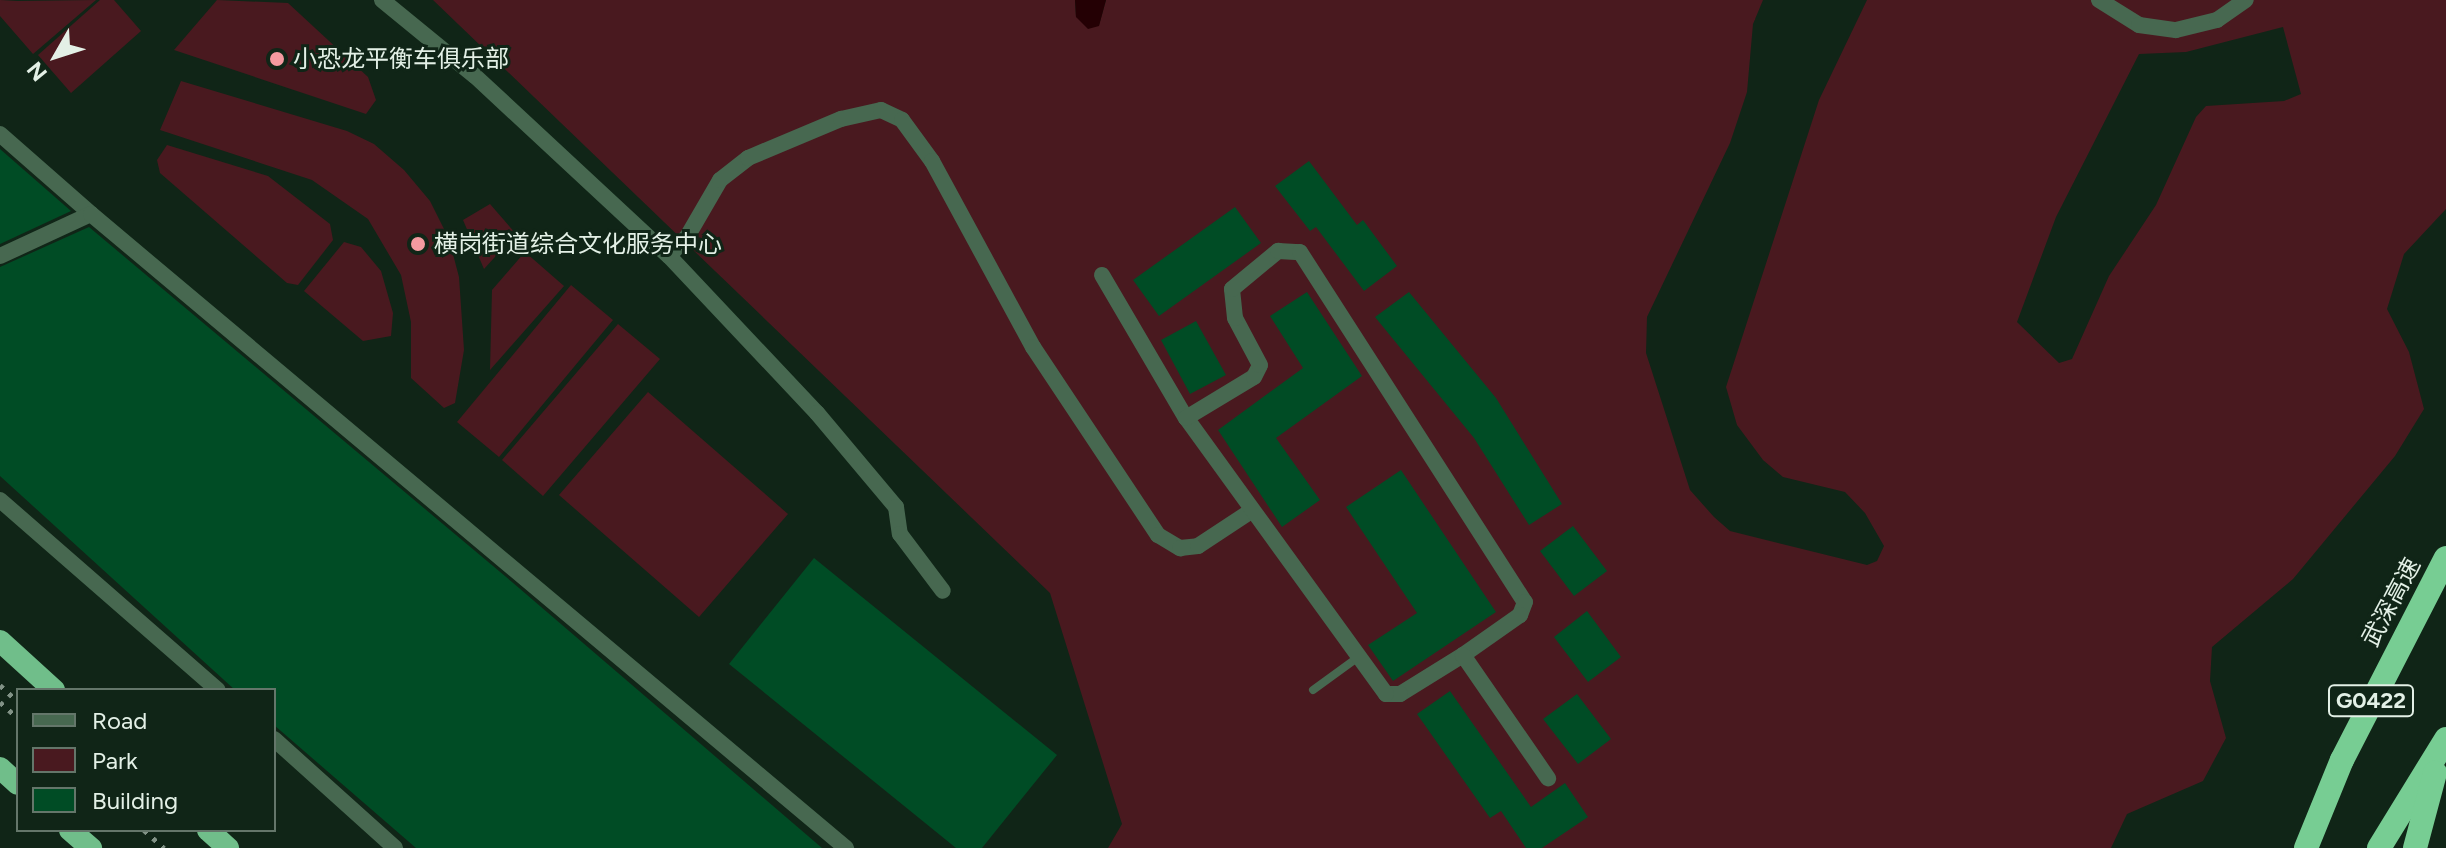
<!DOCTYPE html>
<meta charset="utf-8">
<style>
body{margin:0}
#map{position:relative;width:2446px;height:848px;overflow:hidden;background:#102517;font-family:Figtree,"Noto Sans SC",sans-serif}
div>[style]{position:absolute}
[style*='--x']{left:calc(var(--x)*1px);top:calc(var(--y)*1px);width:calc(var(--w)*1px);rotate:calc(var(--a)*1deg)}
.green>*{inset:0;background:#49191f}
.water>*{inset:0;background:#240004}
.building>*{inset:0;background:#004c25}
.service>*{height:8px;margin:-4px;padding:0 4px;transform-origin:4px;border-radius:4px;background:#476850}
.minor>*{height:16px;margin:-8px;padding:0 8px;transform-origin:8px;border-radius:8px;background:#476850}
.trunk>*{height:22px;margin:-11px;padding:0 11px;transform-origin:11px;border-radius:11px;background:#70be8a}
.motorway>*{height:24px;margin:-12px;padding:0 12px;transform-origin:12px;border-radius:12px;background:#77cd93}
.rail>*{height:5px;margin-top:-2.5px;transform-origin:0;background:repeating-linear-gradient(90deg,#819286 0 4px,transparent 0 12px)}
.dots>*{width:22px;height:22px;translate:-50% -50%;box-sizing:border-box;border:4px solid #102517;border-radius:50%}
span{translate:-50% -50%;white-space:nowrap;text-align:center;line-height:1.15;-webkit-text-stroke:6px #102517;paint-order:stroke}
.shield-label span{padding:2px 6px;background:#102517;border:2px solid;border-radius:6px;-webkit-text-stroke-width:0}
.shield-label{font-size:22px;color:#e3f0e6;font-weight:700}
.poi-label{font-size:24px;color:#e3f0e6}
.left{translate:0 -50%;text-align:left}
.street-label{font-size:24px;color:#e3f0e6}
.legend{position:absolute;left:16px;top:688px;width:260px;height:144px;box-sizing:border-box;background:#102517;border:2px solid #64766a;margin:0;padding:10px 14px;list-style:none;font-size:24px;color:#e3f0e6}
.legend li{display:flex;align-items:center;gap:16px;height:40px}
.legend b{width:40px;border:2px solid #64766a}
.north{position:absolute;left:16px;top:16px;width:80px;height:80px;-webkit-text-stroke:6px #102517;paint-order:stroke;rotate:231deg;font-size:22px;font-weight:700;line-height:32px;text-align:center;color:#e3f0e6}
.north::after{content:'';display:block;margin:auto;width:28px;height:36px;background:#e3f0e6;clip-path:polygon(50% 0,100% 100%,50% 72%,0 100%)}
</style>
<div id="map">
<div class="green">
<i style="clip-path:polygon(0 0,18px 1px,96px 0,33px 54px,0 16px)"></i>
<i style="clip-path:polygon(100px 0,114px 0,141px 31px,71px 93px,38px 55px)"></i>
<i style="clip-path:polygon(217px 0,288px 3px,368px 77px,376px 100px,366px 114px,174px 50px)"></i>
<i style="clip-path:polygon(evenodd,433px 0,1075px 0,1076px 17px,1099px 25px,1106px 0,1763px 0,1753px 24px,1747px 92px,1730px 143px,1647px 317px,1646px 353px,1690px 490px,1714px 517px,1730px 531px,1867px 565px,1877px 561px,1884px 546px,1865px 513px,1845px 492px,1783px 477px,1763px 460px,1737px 425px,1726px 387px,1819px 100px,1867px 0,2446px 0,2446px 209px,2404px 254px,2387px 309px,2409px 352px,2424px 409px,2395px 456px,2293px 579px,2212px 647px,2210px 681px,2226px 738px,2203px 781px,2127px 814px,2111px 848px,1108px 848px,1122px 824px,1050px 593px,433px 0,2283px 27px,2301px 94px,2284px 101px,2206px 106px,2196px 117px,2156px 205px,2109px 276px,2072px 359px,2059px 363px,2017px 322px,2056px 217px,2139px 54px,2186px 52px,2283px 27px)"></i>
<i style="clip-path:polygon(181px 81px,347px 131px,374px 144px,404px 170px,430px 201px,449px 239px,459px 277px,464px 350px,455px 403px,444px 408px,411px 378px,411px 322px,401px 275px,368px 219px,312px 180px,160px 130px)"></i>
<i style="clip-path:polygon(167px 145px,268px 176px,330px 224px,333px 240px,298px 285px,287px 283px,160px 173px,157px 160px)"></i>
<i style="clip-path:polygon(490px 204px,516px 234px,484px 269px,463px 220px)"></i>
<i style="clip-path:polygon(344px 242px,361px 247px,381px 271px,393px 313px,391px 336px,363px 341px,304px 291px)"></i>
<i style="clip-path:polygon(525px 252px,564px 286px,490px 370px,492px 290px)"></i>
<i style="clip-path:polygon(571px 285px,613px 320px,499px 457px,457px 422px)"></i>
<i style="clip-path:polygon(618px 324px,660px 359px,543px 496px,502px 460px)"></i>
<i style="clip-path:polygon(648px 392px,788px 514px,699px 617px,559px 495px)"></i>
</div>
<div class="water">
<i style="clip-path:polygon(1075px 0,1106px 0,1099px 26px,1088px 29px,1076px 17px)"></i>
</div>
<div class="building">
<i style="clip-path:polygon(0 149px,71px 211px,0 244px)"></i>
<i style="clip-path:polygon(1309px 161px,1357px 225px,1363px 220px,1397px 266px,1364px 291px,1316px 227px,1310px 231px,1275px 186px)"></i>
<i style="clip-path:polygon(1235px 207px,1261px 243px,1159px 316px,1133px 280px)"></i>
<i style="clip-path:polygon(89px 227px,512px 582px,822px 848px,416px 848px,274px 725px,274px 690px,235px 690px,0 476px,0 267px)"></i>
<i style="clip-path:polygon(1307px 292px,1362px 376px,1276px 438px,1320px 500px,1282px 527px,1218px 430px,1303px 368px,1270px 316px)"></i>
<i style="clip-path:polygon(1409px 292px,1496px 398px,1562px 504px,1529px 525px,1474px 438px,1375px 317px)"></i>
<i style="clip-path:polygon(1196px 321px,1226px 375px,1190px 394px,1161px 340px)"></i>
<i style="clip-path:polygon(1401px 470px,1496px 612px,1393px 681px,1368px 645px,1417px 613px,1346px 507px)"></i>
<i style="clip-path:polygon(1573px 526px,1607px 571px,1574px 596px,1540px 551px)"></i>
<i style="clip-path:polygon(814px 558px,1057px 755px,982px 848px,956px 848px,729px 664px)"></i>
<i style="clip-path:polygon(1587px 611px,1621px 657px,1588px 682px,1554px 637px)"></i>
<i style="clip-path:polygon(1450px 691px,1531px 807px,1565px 783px,1588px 817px,1542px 848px,1526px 848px,1501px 811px,1490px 818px,1417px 714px)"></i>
<i style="clip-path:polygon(1577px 694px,1611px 739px,1578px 764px,1543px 719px)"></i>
</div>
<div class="service">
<i style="--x:1313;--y:690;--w:54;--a:-36"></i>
</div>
<div class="minor">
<i style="--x:382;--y:0;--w:120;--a:39.3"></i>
<i style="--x:475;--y:76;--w:265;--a:42.9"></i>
<i style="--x:669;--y:256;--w:26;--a:-47"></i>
<i style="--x:687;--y:237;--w:66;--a:-59.9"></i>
<i style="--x:720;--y:180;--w:36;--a:-38"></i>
<i style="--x:748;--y:158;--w:101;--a:-22.8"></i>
<i style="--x:841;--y:119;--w:41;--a:-12.7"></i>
<i style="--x:881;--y:110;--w:23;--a:25"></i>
<i style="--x:902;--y:120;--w:51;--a:53.8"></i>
<i style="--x:932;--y:161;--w:212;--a:61.5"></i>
<i style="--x:1033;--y:347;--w:226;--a:56.4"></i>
<i style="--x:1158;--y:535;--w:26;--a:31"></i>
<i style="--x:1180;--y:548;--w:18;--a:-6"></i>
<i style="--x:1198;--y:546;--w:64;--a:-33.4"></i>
<i style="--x:2099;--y:0;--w:47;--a:32"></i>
<i style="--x:2139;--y:25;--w:37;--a:8"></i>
<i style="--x:2176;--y:30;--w:42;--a:-13.7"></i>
<i style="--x:2217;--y:20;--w:35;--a:-35"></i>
<i style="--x:0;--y:134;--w:121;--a:41.3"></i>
<i style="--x:0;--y:256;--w:100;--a:-24.8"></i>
<i style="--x:91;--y:214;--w:986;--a:40.02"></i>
<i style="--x:669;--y:256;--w:216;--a:46.7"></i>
<i style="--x:817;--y:413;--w:123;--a:50"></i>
<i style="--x:896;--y:507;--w:27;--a:82"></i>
<i style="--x:900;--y:534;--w:71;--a:53"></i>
<i style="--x:1102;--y:275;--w:166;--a:59.6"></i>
<i style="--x:0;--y:500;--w:289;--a:41.1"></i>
<i style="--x:1463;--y:655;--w:74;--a:148.2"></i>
<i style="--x:1400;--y:694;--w:14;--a:180"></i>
<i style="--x:1386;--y:694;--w:341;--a:-125.9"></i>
<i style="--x:1186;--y:418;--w:79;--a:-31.1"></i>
<i style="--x:1254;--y:377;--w:13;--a:-63"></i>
<i style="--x:1260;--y:365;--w:53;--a:-118"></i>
<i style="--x:1235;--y:318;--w:29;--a:-96"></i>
<i style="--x:1232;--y:289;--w:60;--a:-39.6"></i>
<i style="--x:1278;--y:251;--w:22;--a:3"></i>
<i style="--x:1300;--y:252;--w:416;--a:57.3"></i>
<i style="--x:1525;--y:602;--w:14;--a:111"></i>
<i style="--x:1520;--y:615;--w:70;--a:144.9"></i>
<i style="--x:1463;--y:655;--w:150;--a:55.4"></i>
<i style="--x:274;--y:739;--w:163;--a:42"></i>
</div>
<div class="trunk">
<i style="--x:0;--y:641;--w:73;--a:42.2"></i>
<i style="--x:0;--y:768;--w:24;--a:42"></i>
<i style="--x:70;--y:830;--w:28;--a:41"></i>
<i style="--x:208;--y:830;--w:27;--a:42"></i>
</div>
<div class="motorway">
<i style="--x:2306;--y:848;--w:95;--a:-67.8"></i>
<i style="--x:2342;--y:760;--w:227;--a:-62.8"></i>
<i style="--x:2379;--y:848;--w:128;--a:-58.4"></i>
<i style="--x:2415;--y:848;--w:78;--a:-75.1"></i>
</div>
<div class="rail">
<i style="--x:0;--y:685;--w:25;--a:43"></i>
<i style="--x:0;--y:702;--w:24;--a:42"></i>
<i style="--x:144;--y:830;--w:27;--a:42"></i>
</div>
<div class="dots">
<i style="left:277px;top:59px;background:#f49aa0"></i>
<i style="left:418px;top:244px;background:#f49aa0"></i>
</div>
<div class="shield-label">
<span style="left:2371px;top:701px">G0422</span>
</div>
<div class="poi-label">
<span class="left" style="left:293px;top:59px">小恐龙平衡车俱乐部</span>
<span class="left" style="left:434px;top:244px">横岗街道综合文化服务中心</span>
</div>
<div class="street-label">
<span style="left:2391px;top:602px;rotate:-62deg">武深高速</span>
</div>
<ul class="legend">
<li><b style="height:10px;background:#476850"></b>Road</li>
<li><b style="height:22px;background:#49191f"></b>Park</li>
<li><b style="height:22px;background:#004c25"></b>Building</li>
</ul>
<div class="north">N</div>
</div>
